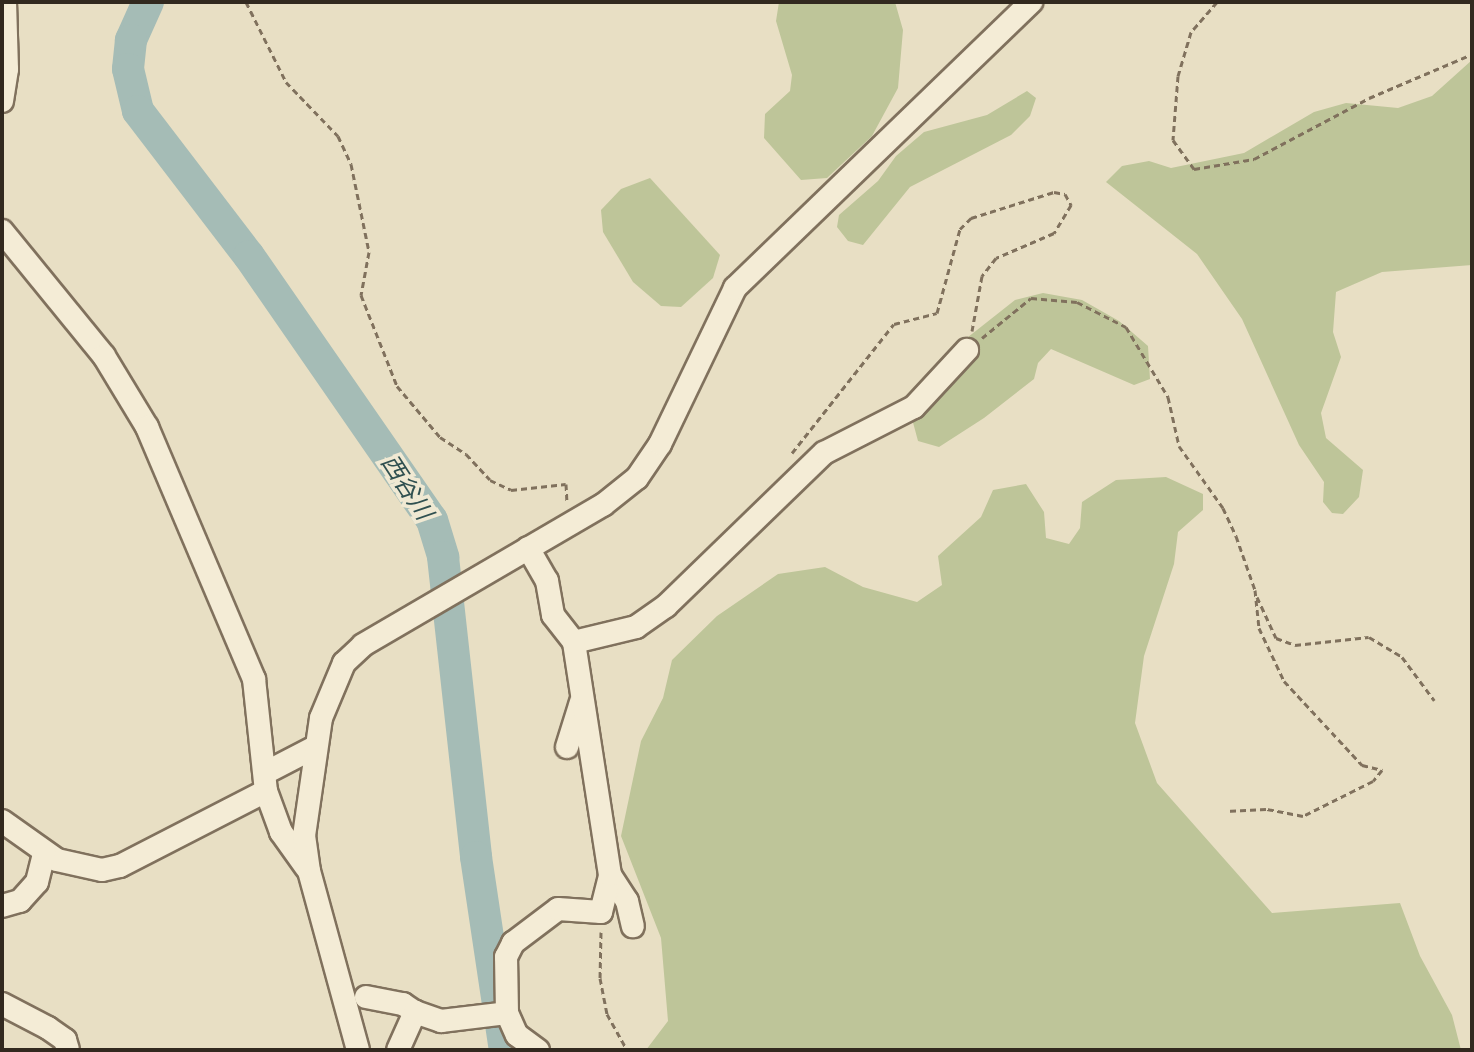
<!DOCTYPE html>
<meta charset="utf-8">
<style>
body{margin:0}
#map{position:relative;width:1474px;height:1052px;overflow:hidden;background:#e8dfc4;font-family:"Source Serif 4","Noto Sans JP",serif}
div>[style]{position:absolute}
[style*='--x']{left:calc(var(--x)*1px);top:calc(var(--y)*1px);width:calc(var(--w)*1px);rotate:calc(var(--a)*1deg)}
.green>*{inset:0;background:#bec599}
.river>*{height:32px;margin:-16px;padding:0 16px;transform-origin:16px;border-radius:16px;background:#a5bcb6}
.path>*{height:3px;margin-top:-1.5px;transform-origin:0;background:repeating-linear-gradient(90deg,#80715d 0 6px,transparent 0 10px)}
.roads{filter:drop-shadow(2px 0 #80715d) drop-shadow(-2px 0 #80715d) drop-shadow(0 2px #80715d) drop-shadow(0 -2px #80715d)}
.street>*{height:22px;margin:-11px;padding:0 11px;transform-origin:11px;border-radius:11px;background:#f4ecd6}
span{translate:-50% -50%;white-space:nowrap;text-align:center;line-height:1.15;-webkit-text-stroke:7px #f0e9d3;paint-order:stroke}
.water-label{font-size:24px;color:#305050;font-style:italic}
.frame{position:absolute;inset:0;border:4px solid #32291f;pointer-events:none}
</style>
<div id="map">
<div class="green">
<i style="clip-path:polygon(779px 2px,895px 2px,903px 30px,898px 88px,872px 136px,827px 178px,801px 180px,764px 138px,765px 114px,790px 91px,792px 75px,776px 21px)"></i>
<i style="clip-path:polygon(1472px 60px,1472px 265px,1382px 272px,1336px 292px,1333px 332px,1341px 357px,1321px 413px,1326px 438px,1363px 470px,1359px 497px,1343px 514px,1332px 513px,1323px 502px,1324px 482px,1299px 445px,1242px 319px,1197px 254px,1106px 182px,1122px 166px,1149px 161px,1171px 168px,1244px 153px,1314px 112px,1346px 103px,1398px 108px,1432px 96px)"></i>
<i style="clip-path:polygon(1027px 91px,1036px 98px,1030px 116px,1011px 135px,910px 187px,863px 245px,848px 241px,837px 227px,839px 215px,878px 181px,896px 156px,924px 132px,987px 115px)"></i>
<i style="clip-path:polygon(650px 178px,720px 255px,713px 278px,681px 307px,661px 306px,633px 282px,603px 232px,601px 210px,621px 189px)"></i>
<i style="clip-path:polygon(1043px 293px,1082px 300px,1119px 321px,1148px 346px,1150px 379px,1134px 385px,1051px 349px,1038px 363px,1034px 379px,984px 418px,939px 447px,918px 441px,911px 415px,958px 345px,1015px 300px)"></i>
<i style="clip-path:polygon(1166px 477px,1203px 494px,1203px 510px,1178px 532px,1174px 564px,1144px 656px,1135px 723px,1157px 783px,1272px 913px,1400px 903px,1420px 956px,1452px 1015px,1461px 1050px,646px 1050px,668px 1021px,661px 938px,621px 836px,641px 741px,663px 698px,672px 660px,717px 616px,778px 574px,825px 567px,863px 587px,917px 602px,942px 585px,938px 556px,981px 517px,993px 490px,1026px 484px,1044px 512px,1046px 538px,1069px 544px,1080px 528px,1082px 502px,1116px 480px)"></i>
</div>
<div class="river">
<i style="--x:148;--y:2;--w:42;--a:114.1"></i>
<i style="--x:131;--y:40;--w:29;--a:96"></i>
<i style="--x:128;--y:69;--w:43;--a:76.6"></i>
<i style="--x:138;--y:111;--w:183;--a:52.6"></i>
<i style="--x:249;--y:256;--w:321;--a:55.3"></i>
<i style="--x:432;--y:520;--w:39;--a:73"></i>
<i style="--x:443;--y:557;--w:302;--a:83.7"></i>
<i style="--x:476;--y:857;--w:195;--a:81.5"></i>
</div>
<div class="path">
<i style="--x:246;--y:2;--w:89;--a:63.4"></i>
<i style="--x:286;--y:82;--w:75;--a:46.1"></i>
<i style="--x:338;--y:136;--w:31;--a:65"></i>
<i style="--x:351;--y:164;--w:90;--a:78.4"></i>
<i style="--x:369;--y:252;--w:44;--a:100.5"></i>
<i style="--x:361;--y:295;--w:98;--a:68.4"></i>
<i style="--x:397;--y:386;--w:67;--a:49.9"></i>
<i style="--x:440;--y:437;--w:31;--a:33"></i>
<i style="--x:466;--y:454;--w:35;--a:47"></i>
<i style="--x:490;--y:480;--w:23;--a:25"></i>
<i style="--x:511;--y:490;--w:55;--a:-6.2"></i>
<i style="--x:566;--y:484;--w:17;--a:87"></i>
<i style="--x:1217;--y:2;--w:40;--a:131"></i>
<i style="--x:1191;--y:32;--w:46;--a:106.5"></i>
<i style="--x:1178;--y:76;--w:64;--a:94.5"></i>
<i style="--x:1173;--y:140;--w:36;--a:54"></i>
<i style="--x:1194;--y:169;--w:61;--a:-9.5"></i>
<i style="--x:1254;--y:159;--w:130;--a:-27.9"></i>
<i style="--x:1369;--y:98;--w:112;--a:-23.1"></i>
<i style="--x:982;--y:338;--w:63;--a:-39.2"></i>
<i style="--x:1031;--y:298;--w:46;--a:5"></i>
<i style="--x:1077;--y:302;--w:55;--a:27"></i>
<i style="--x:1126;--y:327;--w:82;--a:59"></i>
<i style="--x:1168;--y:397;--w:50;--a:77.3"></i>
<i style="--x:1179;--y:446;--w:76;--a:54.6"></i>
<i style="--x:1223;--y:508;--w:31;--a:65"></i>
<i style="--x:1236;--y:536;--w:57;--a:70.6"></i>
<i style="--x:1255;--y:590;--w:38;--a:84"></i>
<i style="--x:1259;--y:628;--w:59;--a:64.7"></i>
<i style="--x:1284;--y:681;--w:115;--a:47.1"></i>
<i style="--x:1362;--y:765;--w:21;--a:14"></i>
<i style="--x:1382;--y:770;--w:14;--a:129"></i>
<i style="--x:1373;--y:781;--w:78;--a:153.4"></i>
<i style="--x:1303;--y:816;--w:38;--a:-169"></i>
<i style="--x:1266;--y:809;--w:40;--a:177.1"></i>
<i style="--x:792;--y:453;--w:164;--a:-51.7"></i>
<i style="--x:894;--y:324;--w:44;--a:-14.3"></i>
<i style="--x:937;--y:313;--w:87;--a:-74.7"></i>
<i style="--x:960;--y:229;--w:16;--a:-45"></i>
<i style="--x:971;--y:218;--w:87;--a:-17.4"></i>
<i style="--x:1054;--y:192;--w:11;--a:10"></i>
<i style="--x:1065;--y:194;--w:13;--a:61"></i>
<i style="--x:1071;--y:205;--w:33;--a:121"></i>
<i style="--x:1054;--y:233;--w:63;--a:156.7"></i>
<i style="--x:996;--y:258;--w:23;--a:128"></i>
<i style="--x:982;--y:276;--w:56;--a:100.3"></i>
<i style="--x:1257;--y:597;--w:45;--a:65.1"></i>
<i style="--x:1276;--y:638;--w:20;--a:20"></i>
<i style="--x:1295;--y:645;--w:74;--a:-6.2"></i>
<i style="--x:1369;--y:637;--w:39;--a:31"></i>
<i style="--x:1402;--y:657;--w:54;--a:53.3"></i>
<i style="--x:601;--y:932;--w:46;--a:91.2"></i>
<i style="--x:600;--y:978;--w:37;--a:79"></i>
<i style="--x:607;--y:1014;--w:41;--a:60.9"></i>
</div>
<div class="roads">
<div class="street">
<i style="--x:2;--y:101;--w:32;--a:-81"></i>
<i style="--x:7;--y:69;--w:67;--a:-91.7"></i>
<i style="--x:2;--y:231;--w:161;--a:50.8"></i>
<i style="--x:104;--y:356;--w:83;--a:58.8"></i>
<i style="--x:147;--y:427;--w:274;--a:67"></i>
<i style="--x:254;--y:679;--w:113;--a:83.9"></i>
<i style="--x:266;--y:791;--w:44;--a:69.9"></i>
<i style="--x:281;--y:832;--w:43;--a:54.5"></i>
<i style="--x:574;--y:642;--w:64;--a:-13.6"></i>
<i style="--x:636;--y:627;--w:37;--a:-35"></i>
<i style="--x:666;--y:606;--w:220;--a:-44.1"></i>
<i style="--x:824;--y:453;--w:101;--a:-27.1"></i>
<i style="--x:914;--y:407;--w:78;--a:-47.1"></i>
<i style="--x:567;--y:747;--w:47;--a:-72.7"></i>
<i style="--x:265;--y:773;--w:56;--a:-27.5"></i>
<i style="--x:2;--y:821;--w:67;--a:35.3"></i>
<i style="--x:57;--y:860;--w:46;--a:12.5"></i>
<i style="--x:102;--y:870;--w:18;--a:-13"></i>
<i style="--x:120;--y:866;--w:164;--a:-27.2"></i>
<i style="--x:610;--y:875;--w:31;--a:57"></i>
<i style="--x:627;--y:901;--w:26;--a:77"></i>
<i style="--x:2;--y:906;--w:19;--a:-16"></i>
<i style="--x:20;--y:901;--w:25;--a:-48"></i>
<i style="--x:37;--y:882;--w:30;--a:-76"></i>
<i style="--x:366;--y:997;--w:38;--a:11"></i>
<i style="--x:403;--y:1004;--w:14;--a:34"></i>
<i style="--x:2;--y:1004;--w:52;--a:27.6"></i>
<i style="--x:48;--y:1028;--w:21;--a:35"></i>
<i style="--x:65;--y:1040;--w:10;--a:73"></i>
<i style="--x:507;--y:1013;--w:24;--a:66"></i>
<i style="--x:517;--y:1035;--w:26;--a:36"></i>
<i style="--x:358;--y:1050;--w:186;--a:-105.3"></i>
<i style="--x:309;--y:871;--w:35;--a:-98"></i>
<i style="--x:304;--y:836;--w:119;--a:-81.8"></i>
<i style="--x:321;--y:718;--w:60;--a:-67.3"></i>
<i style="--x:344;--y:663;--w:26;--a:-43"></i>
<i style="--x:363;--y:645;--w:278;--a:-30.3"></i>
<i style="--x:603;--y:505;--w:43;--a:-38.5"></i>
<i style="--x:637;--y:478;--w:41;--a:-55.9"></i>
<i style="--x:660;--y:444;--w:173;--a:-64.3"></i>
<i style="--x:735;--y:288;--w:412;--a:-44"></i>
<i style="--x:398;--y:1050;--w:42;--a:-65.9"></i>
<i style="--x:415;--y:1012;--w:28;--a:19"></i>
<i style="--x:441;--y:1021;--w:66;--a:-6.9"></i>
<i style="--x:507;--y:1013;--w:56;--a:-91"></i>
<i style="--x:506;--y:957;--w:16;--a:-63"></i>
<i style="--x:513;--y:943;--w:56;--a:-37.1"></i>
<i style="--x:558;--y:909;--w:43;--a:4"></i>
<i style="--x:601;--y:912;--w:38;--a:-76"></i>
<i style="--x:610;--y:875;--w:236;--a:-98.8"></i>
<i style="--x:574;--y:642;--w:34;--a:-128"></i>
<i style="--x:553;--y:615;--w:35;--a:-100"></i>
<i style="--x:547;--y:581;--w:38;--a:-120"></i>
</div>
</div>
<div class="water-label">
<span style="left:407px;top:487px;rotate:57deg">西谷川</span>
</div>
<div class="frame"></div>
</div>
